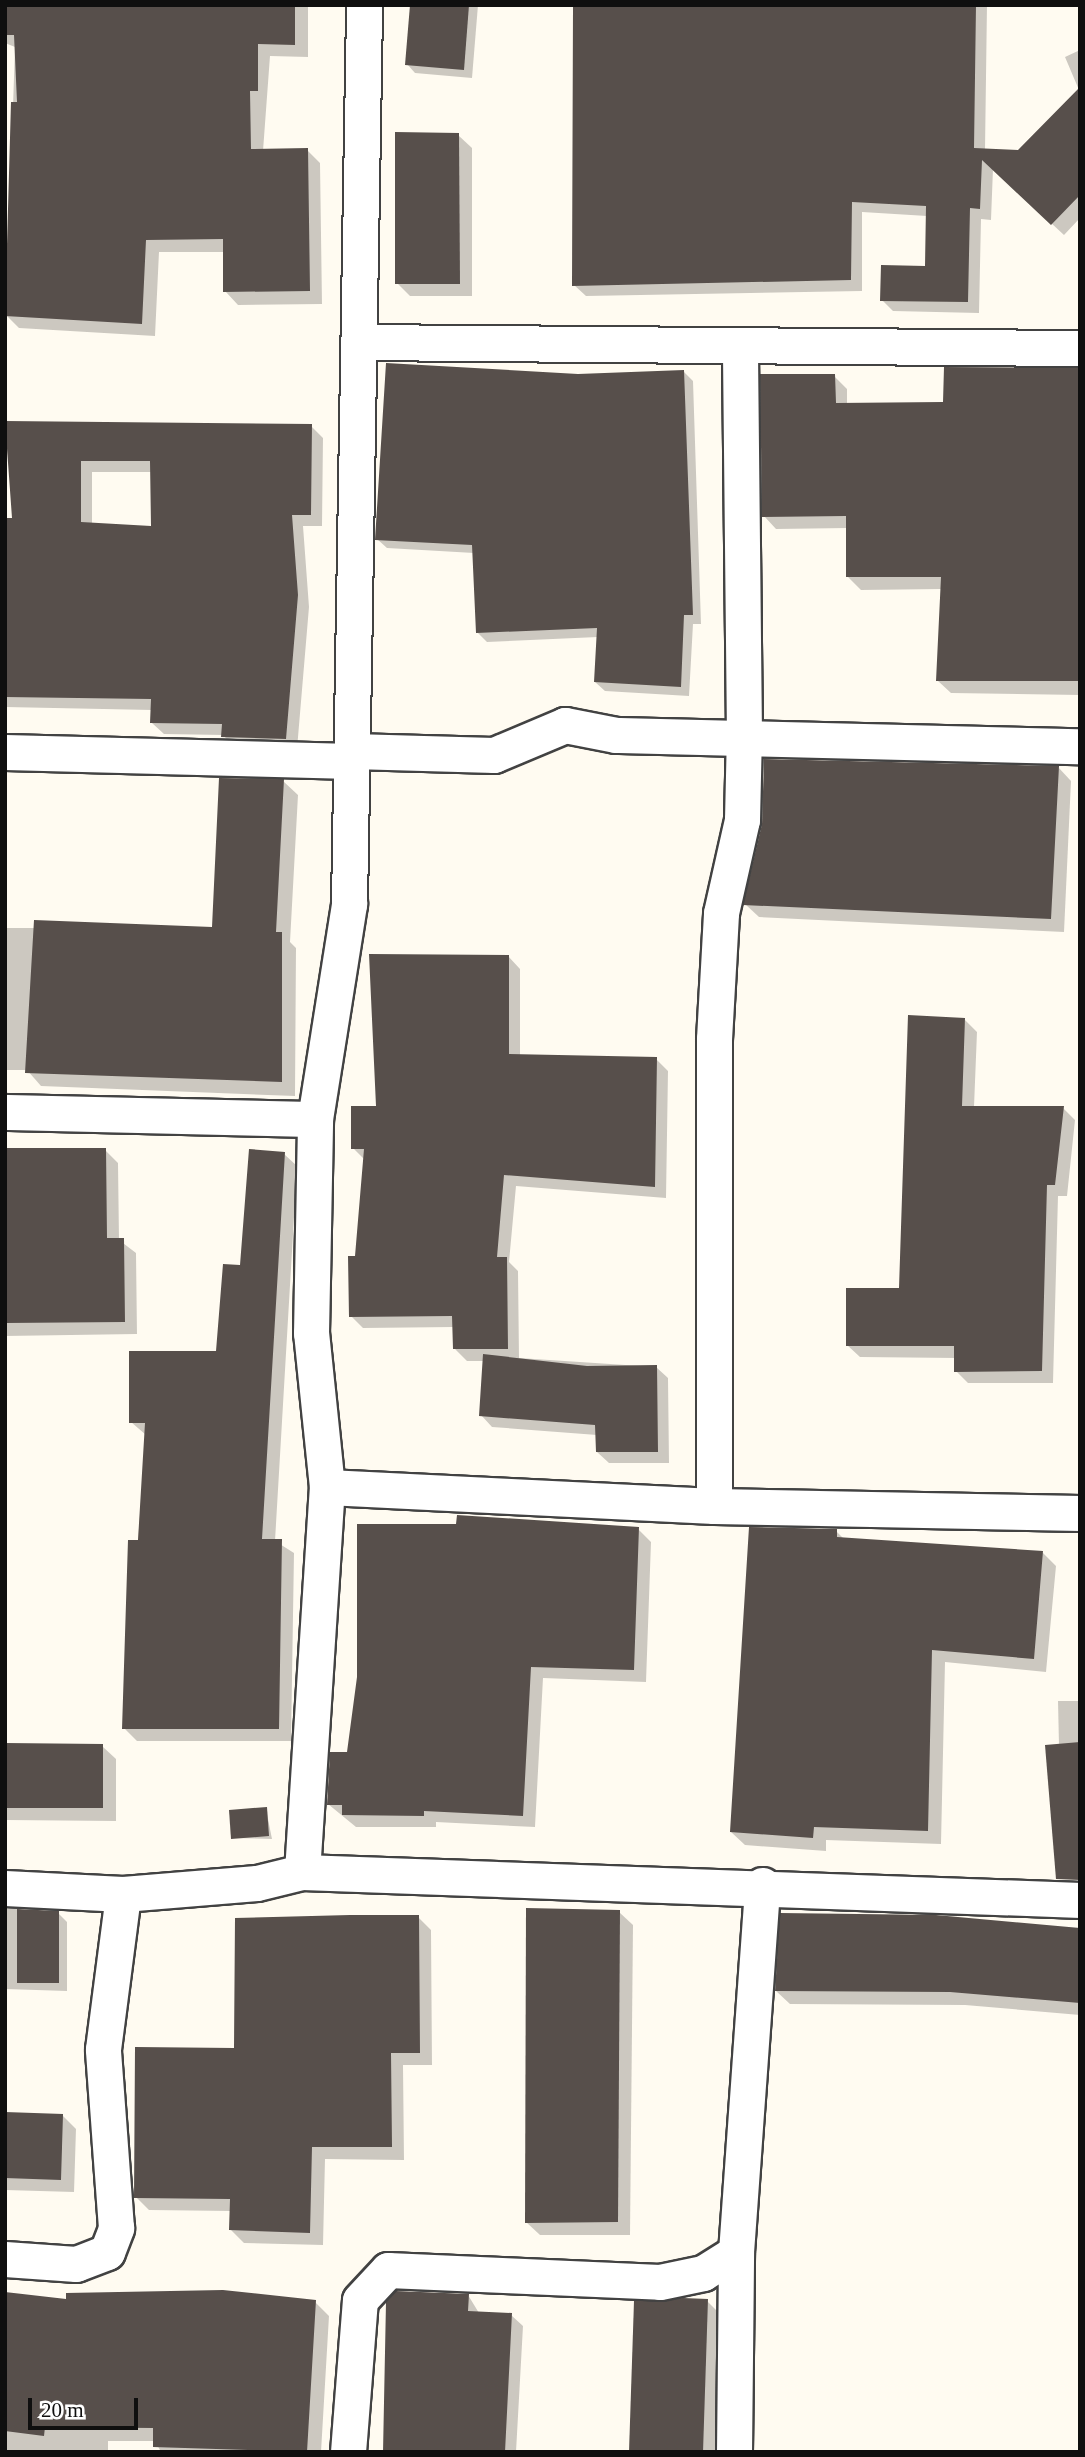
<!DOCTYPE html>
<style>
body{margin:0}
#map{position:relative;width:1085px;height:2457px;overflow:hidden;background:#fffbf1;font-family:Georgia,serif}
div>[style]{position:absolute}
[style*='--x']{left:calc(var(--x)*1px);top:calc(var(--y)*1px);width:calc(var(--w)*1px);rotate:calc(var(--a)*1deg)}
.shadow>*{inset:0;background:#0003}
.building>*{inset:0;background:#574f4b}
.roads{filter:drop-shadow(2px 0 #424242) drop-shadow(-2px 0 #424242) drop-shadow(0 2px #424242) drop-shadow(0 -2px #424242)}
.minor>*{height:35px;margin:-17.5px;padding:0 17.5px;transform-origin:17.5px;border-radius:17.5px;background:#fff}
span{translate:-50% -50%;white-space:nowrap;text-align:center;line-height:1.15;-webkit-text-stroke:7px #fff;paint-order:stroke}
.frame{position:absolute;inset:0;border:7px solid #0f0f0f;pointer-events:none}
.scale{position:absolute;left:28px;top:2398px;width:110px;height:32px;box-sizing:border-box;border:4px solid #0f0f0f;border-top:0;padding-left:9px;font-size:21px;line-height:24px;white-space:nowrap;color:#0f0f0f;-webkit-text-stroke:5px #fff;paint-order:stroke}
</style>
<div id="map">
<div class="shadow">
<i style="clip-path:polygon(5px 5px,308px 5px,308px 57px,270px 56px,263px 151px,307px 150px,320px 163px,322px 304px,238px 305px,225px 291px,225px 252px,159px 252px,155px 336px,19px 328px,6px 315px,15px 47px,5px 43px)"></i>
<i style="clip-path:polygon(411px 5px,478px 5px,472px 78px,415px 73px,407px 64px)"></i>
<i style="clip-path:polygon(576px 5px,987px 5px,985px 150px,1019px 152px,1079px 90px,1065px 57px,1080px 50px,1080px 218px,1064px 235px,993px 169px,991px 220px,981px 219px,979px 313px,893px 311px,882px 300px,926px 268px,927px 216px,862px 212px,862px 291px,586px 296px,574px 285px)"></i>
<i style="clip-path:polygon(458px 135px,472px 148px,472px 296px,410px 296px,397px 283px)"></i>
<i style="clip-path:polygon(1080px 366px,1080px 695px,951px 693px,938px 681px,942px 589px,861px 590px,848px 577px,848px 528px,776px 529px,764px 516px,834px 376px,847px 389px,847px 404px,944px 404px,1035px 373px)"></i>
<i style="clip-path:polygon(684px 372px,693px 381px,701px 624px,693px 624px,689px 696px,605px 691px,595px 682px,598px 637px,487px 642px,477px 632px,474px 553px,387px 548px,377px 539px,578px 376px)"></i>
<i style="clip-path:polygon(evenodd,5px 423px,311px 426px,323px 438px,322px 526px,303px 526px,309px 607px,297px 749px,235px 748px,223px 735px,164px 734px,152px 723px,152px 710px,5px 707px,5px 520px,14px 520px,5px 423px,92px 472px,152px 472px,153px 528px,92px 525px,92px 472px)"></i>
<i style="clip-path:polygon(1058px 767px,1071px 781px,1064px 932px,759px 917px,745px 904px)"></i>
<i style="clip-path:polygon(283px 781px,298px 795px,290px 942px,296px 948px,295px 1096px,41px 1086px,27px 1070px,5px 1070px,5px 928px,213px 928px)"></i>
<i style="clip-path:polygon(508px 956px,520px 969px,520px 1056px,656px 1059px,668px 1071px,666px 1198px,516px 1186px,509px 1262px,518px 1271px,519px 1358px,656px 1367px,668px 1378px,669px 1463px,609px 1463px,597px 1452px,597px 1435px,492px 1427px,481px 1415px,485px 1361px,467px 1361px,455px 1349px,454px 1327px,363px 1328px,351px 1316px,365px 1160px,353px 1148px,378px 1108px)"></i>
<i style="clip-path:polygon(965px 1020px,977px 1032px,974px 1107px,1063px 1108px,1075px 1120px,1067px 1196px,1058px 1196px,1053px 1383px,968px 1383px,956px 1371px,956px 1358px,860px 1357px,847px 1345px,901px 1290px)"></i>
<i style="clip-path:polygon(5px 1150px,105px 1150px,118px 1163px,119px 1240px,136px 1253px,137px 1334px,5px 1336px)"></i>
<i style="clip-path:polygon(284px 1154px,297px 1166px,275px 1541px,294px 1553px,291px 1741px,137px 1741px,124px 1728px,146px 1435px,131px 1422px,218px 1352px)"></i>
<i style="clip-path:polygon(638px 1529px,651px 1542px,646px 1682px,543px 1678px,535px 1827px,436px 1822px,436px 1827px,356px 1827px,328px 1804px,349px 1754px)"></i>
<i style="clip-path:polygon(836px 1531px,845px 1540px,1043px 1553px,1056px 1566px,1046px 1672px,945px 1662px,941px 1844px,826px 1840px,826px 1851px,745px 1845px,731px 1832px)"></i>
<i style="clip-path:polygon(1058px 1701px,1080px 1701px,1080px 1865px,1059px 1746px)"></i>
<i style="clip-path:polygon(5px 1745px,102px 1746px,116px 1759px,116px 1821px,5px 1820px)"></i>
<i style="clip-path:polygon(266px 1809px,272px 1839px,233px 1838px)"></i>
<i style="clip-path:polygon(5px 1908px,58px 1913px,67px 1922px,67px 1991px,5px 1989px)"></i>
<i style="clip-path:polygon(619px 1912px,633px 1925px,630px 2235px,540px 2235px,526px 2222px)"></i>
<i style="clip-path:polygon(418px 1917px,431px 1930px,432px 2065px,403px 2065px,404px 2160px,325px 2159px,323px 2245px,244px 2243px,231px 2230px,232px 2211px,149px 2210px,136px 2197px,236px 2049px)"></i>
<i style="clip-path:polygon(1080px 1930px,1080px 2015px,965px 2005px,790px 2004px,776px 1991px)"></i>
<i style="clip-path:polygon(5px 2113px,62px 2115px,76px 2129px,74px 2192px,5px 2190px)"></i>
<i style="clip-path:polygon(5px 2294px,68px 2301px,315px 2302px,329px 2316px,321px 2452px,161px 2452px,155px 2441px,108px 2441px,108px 2452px,5px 2452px)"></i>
<i style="clip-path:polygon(468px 2295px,479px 2313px,511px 2315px,523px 2326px,516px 2452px,385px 2452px)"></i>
<i style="clip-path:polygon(707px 2301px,720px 2314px,716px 2452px,631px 2452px)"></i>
</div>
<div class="building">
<i style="clip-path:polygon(5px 5px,295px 5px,295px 45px,258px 44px,258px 91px,250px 91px,251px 149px,308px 148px,310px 291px,223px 292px,223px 239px,146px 240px,142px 324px,5px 316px,11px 102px,17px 102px,14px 35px,5px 35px)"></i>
<i style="clip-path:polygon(410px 5px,469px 5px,464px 70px,405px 65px)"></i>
<i style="clip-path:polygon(573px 5px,976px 5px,974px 148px,1018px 150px,1080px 87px,1080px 195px,1051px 225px,982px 160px,980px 209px,970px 208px,968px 302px,880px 301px,881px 265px,925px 266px,926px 206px,852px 202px,851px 280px,572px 286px)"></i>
<i style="clip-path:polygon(395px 132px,459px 133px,460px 284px,395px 284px)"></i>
<i style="clip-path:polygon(386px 363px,578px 374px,684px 370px,693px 615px,684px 615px,681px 687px,594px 682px,597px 628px,476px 633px,472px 545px,375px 540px)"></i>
<i style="clip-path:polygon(944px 367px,1080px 368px,1080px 681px,936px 681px,941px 577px,846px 577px,846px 516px,762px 517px,760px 374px,835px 374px,836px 403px,943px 402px)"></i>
<i style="clip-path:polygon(evenodd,5px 421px,312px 424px,311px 515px,292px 515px,298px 595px,286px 739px,221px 737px,222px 724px,150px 723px,151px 699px,5px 697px,5px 518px,12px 518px,5px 421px,81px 461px,150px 461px,151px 526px,81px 522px,81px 461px)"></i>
<i style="clip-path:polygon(764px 759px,1059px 766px,1051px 919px,743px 905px,762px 824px)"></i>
<i style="clip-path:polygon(219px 778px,284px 779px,276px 932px,282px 932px,282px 1082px,25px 1073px,34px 920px,212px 927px)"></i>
<i style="clip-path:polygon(369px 954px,509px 955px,509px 1054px,657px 1057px,655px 1187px,504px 1175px,497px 1257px,507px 1257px,508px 1349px,453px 1349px,452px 1316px,349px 1317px,348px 1256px,355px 1256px,364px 1149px,351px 1149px,351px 1106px,376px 1106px)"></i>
<i style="clip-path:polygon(908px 1015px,965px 1018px,962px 1106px,1064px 1106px,1055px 1185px,1047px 1185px,1042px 1371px,954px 1372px,954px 1346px,846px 1346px,846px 1288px,899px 1288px)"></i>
<i style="clip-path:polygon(5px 1148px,106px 1148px,107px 1238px,124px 1238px,125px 1322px,5px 1323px)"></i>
<i style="clip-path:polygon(249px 1149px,285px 1152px,262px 1539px,282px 1539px,279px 1729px,122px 1729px,128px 1540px,138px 1540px,145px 1423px,129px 1423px,129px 1351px,216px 1351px,223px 1264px,240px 1265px)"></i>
<i style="clip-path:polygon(483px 1354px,587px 1366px,657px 1365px,658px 1452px,596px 1452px,595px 1425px,479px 1416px)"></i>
<i style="clip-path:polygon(457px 1515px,639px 1527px,634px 1670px,531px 1667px,523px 1816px,424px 1811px,424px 1816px,342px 1815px,342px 1805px,327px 1805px,330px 1752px,347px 1752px,357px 1677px,357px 1524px,456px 1524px)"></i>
<i style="clip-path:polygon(749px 1527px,837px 1529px,837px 1537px,1043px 1551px,1034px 1659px,932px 1650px,928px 1831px,814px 1827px,813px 1838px,730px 1832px)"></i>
<i style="clip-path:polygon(1080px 1742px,1080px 1880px,1056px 1879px,1045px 1745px)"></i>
<i style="clip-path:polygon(5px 1743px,103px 1744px,103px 1808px,5px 1808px)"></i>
<i style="clip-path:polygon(267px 1807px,269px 1836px,231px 1839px,229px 1810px)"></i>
<i style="clip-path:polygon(526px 1908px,620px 1910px,618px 2222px,525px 2223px)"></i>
<i style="clip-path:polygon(17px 1909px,59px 1911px,59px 1983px,17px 1983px)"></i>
<i style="clip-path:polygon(780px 1913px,936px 1915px,1080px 1928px,1080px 2003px,950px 1992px,775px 1991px)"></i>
<i style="clip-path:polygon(350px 1915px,419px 1915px,420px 2053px,391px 2053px,392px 2147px,312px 2147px,310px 2233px,229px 2230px,230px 2199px,134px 2198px,135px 2047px,234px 2048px,235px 1918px)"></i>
<i style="clip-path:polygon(5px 2112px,63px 2114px,61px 2180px,5px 2178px)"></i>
<i style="clip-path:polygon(223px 2290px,316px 2300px,307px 2452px,153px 2447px,153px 2428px,45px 2427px,44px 2436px,5px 2431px,5px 2292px,66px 2299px,66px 2293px)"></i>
<i style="clip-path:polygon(396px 2291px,469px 2294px,468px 2311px,512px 2313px,505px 2452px,383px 2452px,386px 2302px)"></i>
<i style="clip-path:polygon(683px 2298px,708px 2299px,703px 2452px,629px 2452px,634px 2301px)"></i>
</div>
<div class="roads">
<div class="minor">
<i style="--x:358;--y:342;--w:722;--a:0.48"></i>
<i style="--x:352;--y:751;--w:142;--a:1.6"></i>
<i style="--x:494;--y:755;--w:77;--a:-22.9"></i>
<i style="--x:565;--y:725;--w:52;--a:11.1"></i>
<i style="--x:616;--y:735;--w:464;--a:1.4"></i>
<i style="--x:5;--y:752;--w:347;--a:1.5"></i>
<i style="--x:5;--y:1112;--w:310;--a:1.3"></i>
<i style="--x:327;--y:1487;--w:387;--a:2.8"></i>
<i style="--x:714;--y:1506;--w:366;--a:1.1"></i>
<i style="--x:714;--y:1506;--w:467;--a:-90"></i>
<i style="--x:714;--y:1039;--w:126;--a:-86.8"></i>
<i style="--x:721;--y:913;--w:95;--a:-77.3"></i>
<i style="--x:742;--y:820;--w:85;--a:-88.7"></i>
<i style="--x:744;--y:735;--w:386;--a:-90.6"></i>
<i style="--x:302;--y:1872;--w:386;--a:-86.3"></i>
<i style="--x:327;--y:1487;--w:155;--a:-95.9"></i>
<i style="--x:311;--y:1333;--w:214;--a:-88.9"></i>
<i style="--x:315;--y:1119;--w:218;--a:-81"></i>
<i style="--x:349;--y:904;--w:899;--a:-89.04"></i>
<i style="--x:5;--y:1888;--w:118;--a:2.9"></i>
<i style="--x:123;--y:1894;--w:134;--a:-4.7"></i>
<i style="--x:257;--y:1883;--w:46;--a:-13.7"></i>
<i style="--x:302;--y:1872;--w:779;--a:2.06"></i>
<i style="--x:5;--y:2259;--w:71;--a:4"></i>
<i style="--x:76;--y:2264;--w:33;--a:-21"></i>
<i style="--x:107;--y:2252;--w:26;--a:-69"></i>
<i style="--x:116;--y:2228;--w:179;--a:-94.2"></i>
<i style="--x:103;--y:2049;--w:156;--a:-82.6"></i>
<i style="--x:348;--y:2452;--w:152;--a:-85.5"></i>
<i style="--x:360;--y:2300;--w:41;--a:-47"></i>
<i style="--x:388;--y:2270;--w:272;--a:2.5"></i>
<i style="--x:660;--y:2282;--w:44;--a:-11.8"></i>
<i style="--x:703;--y:2273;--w:39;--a:-32"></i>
<i style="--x:734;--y:2452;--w:200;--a:-89.4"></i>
<i style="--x:736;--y:2252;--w:368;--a:-85.9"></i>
</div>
</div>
<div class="frame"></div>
<div class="scale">20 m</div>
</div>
